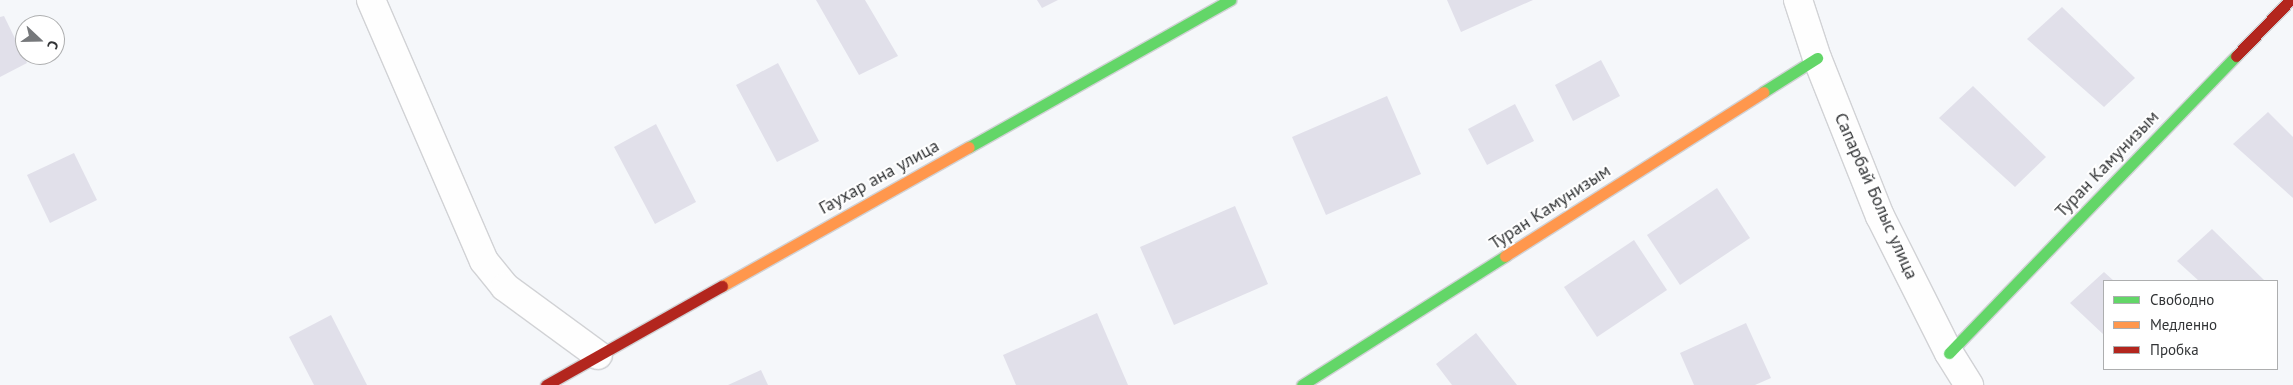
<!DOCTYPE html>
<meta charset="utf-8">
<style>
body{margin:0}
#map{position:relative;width:2293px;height:385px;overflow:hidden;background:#f5f7fa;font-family:"PT Sans",sans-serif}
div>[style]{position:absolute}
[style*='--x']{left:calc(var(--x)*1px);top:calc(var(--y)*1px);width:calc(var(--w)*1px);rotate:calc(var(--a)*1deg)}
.building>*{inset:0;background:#e1e0ea}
.roads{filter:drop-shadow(1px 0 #d1d2d5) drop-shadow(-1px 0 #d1d2d5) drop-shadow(0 1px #d1d2d5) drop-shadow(0 -1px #d1d2d5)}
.street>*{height:28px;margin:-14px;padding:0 14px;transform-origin:14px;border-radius:14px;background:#fefefe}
.fast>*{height:11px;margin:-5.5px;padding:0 5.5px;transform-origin:5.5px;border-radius:5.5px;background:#63d668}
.slow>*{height:11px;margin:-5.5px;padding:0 5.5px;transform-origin:5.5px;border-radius:5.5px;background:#ff974d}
.jam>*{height:11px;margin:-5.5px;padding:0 5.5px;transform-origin:5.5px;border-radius:5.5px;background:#b3261e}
span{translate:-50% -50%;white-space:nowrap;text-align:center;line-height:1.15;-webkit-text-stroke:4px #fff;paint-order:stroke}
.street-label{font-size:18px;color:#323436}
.legend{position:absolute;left:2103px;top:280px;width:175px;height:90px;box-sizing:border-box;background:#fff;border:1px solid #adaeaf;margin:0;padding:6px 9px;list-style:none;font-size:15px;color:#323436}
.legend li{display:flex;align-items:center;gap:10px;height:25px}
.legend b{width:25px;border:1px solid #adaeaf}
.north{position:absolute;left:15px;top:15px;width:50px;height:50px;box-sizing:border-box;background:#fff;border:1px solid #adaeaf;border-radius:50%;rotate:111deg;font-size:14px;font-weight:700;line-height:20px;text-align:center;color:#323436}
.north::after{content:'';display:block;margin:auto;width:18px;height:22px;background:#76787b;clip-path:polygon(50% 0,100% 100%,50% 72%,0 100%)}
</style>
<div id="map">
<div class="building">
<i style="clip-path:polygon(816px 0,865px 0,898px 56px,859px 75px)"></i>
<i style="clip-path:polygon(1037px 0,1058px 0,1042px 8px)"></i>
<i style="clip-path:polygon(1447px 0,1533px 0,1461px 32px)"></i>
<i style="clip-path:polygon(2062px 7px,2135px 78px,2104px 107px,2027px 39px)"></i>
<i style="clip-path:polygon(4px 16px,27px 63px,0 77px,0 17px)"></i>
<i style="clip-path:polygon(1601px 60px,1620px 96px,1573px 121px,1555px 85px)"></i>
<i style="clip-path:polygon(778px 63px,819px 141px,777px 162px,736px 85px)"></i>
<i style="clip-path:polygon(1973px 86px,2046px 157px,2015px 187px,1939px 118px)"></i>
<i style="clip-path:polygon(1387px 96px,1421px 174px,1326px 215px,1292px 137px)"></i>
<i style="clip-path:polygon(1515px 104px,1534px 141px,1487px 165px,1468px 129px)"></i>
<i style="clip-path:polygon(2268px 112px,2293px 137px,2293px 198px,2233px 144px)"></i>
<i style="clip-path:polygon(656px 124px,696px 202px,655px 224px,614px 147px)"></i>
<i style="clip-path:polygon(74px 153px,97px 200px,50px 223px,27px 175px)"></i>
<i style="clip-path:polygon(1717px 188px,1750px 238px,1680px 285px,1647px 235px)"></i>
<i style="clip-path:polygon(1235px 206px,1268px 284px,1174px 325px,1140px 247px)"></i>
<i style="clip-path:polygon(2212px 229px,2265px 281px,2199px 281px,2177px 261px)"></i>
<i style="clip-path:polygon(1634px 240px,1667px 290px,1597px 337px,1564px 287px)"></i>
<i style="clip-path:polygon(2104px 272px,2114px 281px,2104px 281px,2104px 335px,2070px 303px)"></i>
<i style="clip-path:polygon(1097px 313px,1128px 385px,1016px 385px,1003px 355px)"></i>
<i style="clip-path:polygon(331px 315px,367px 385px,314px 385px,289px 337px)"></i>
<i style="clip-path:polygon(1746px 323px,1771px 378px,1755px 385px,1694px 385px,1680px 353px)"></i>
<i style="clip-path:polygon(1476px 333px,1517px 385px,1452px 385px,1436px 364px)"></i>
<i style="clip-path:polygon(761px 370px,768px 385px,728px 385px)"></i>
</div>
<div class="roads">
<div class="street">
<i style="--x:371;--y:0;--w:284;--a:66.6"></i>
<i style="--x:484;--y:261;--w:33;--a:51"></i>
<i style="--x:505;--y:287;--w:115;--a:36.2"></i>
<i style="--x:1798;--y:0;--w:61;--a:71.9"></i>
<i style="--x:1817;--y:58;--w:170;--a:68.3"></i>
<i style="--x:1880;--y:216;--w:153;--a:63.3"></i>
<i style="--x:1949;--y:353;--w:38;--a:58"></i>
</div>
<div class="fast">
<i style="--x:1763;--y:92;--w:64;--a:-32.2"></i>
<i style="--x:969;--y:147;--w:300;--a:-29.4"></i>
<i style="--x:1949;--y:353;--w:413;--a:-46"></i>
<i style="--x:1302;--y:385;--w:241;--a:-32.4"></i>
</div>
<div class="slow">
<i style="--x:1505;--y:256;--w:306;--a:-32.4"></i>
<i style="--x:722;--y:286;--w:283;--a:-29.4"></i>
</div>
<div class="jam">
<i style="--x:2236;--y:56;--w:78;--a:-46"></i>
<i style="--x:546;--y:385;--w:202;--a:-29.4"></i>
</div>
</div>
<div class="street-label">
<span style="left:2107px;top:164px;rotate:-46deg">Туран Камунизым</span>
<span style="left:879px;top:177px;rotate:-29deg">Гаухар ана улица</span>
<span style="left:1876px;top:196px;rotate:66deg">Сапарбай Болыс улица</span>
<span style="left:1550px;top:207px;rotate:-33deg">Туран Камунизым</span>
</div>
<ul class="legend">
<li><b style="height:6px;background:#63d668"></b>Свободно</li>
<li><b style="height:6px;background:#ff974d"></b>Медленно</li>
<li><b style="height:6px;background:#b3261e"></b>Пробка</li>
</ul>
<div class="north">С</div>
</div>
